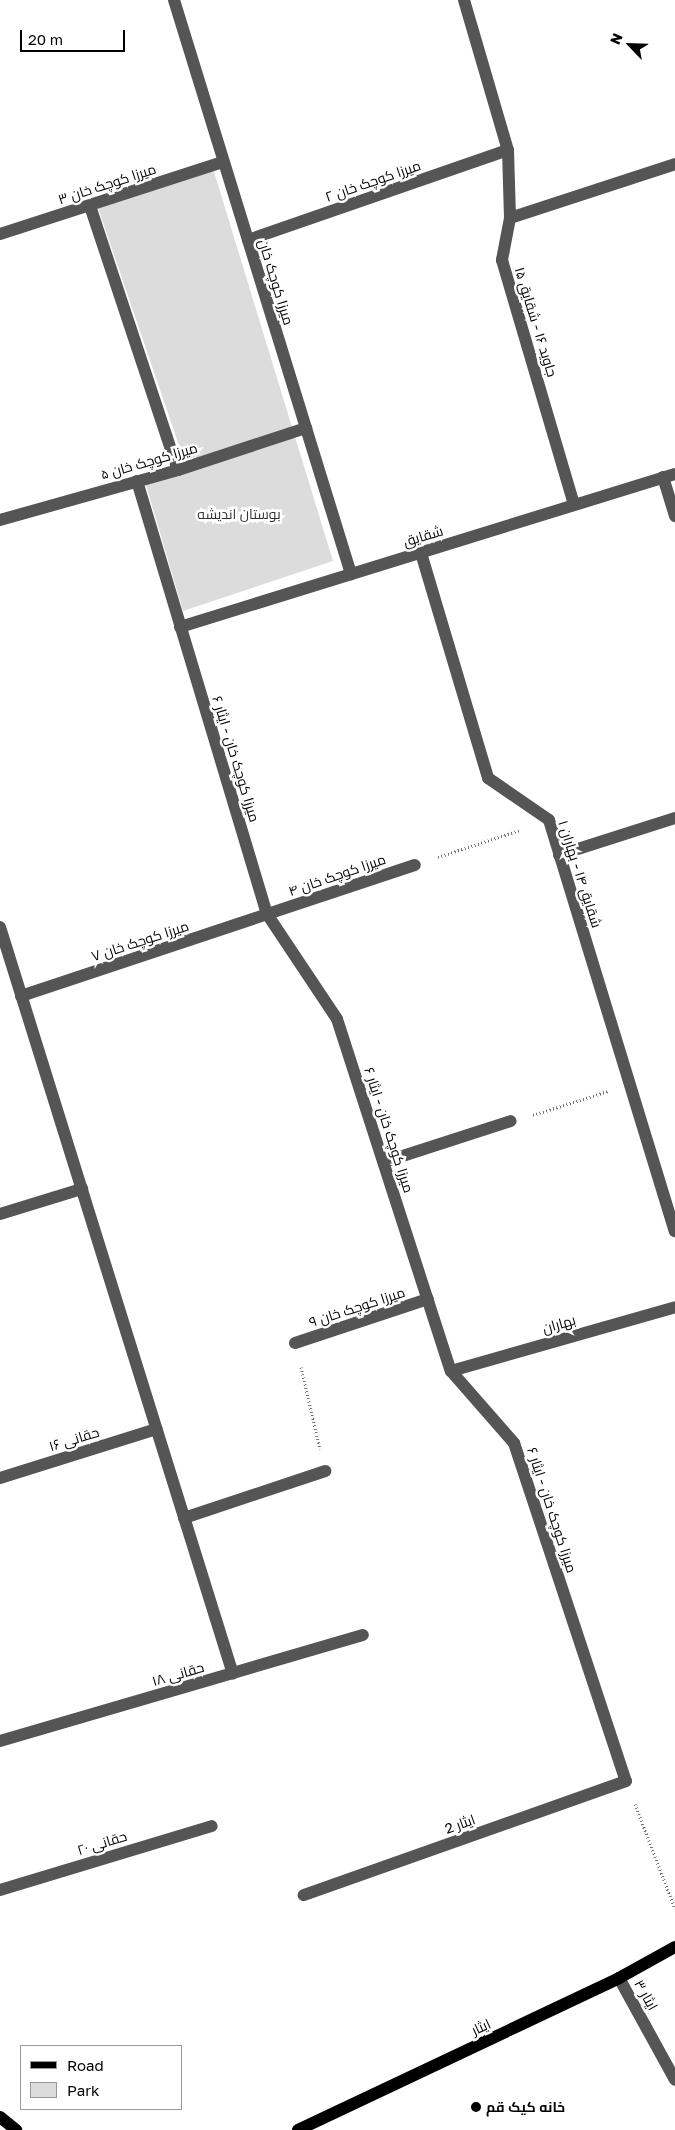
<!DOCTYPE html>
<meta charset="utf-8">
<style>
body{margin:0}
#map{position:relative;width:675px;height:2130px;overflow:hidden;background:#fff;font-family:"Golos Text",Cairo,sans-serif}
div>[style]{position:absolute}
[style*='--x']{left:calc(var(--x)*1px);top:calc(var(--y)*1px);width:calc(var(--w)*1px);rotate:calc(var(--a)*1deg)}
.green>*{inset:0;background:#dcdcdc}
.path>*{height:3px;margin-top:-1.5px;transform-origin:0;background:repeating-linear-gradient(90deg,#777 0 1px,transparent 0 3.5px)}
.minor>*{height:12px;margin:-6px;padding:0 6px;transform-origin:6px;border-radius:6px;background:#555}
.major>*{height:12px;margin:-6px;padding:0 6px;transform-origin:6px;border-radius:6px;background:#000}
.dots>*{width:14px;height:14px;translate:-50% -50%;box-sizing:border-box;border:2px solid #fff;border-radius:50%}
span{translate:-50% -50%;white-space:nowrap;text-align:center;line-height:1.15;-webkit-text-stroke:5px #fff;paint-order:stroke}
.street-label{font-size:14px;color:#000}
.park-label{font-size:14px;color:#333}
.poi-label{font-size:14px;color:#000;font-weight:700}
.left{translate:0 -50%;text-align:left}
.legend{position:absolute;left:20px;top:2045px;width:162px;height:65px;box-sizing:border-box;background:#fff;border:1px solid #999;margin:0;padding:6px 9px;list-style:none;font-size:15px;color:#000}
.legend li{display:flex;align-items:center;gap:10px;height:25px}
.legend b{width:25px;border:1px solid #999}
.north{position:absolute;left:605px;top:20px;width:50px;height:50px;-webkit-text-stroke:4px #fff;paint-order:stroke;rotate:294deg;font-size:14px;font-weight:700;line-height:20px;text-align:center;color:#000}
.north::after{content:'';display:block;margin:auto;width:18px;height:22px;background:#000;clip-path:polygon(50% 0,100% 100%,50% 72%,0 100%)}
.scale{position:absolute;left:20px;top:30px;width:105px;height:22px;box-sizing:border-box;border:2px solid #000;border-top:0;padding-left:6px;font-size:15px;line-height:18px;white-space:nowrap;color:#000;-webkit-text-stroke:4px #fff;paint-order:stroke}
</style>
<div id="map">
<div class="green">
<i style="clip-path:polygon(211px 162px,333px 561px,183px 611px,143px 475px,185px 463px,98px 208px)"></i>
</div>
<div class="path">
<i style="--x:438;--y:857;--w:86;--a:-18.2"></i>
<i style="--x:533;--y:1115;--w:79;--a:-17.7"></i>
<i style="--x:301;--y:1367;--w:84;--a:77"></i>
<i style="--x:635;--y:1804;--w:112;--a:69.1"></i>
</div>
<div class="minor">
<i style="--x:174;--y:0;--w:601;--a:72.86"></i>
<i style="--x:464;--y:0;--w:156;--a:73.7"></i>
<i style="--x:508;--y:150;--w:68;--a:88.3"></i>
<i style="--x:510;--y:218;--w:43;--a:100.8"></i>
<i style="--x:502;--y:260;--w:254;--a:73.6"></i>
<i style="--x:90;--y:206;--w:278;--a:71.6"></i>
<i style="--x:510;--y:218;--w:174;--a:-18.1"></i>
<i style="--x:0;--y:234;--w:234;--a:-17.9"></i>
<i style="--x:248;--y:240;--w:275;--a:-19.1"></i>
<i style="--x:663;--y:477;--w:41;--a:72.9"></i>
<i style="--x:137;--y:481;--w:452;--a:73.3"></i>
<i style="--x:267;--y:914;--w:126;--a:56.3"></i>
<i style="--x:337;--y:1019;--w:370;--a:72.1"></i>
<i style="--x:451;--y:1371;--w:96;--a:48.8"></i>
<i style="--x:514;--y:1443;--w:356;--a:71.7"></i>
<i style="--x:626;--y:1781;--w:342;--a:160.5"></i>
<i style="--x:0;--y:520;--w:185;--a:-15.7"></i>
<i style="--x:178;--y:470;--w:135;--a:-18.2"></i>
<i style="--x:421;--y:553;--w:235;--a:73.4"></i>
<i style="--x:488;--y:778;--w:74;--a:34.5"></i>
<i style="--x:549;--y:820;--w:430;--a:73"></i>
<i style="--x:180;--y:627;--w:518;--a:-17.18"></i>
<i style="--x:559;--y:855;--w:122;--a:-17.7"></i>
<i style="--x:0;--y:927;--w:782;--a:72.68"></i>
<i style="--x:21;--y:996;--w:415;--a:-18.4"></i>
<i style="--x:384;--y:1162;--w:133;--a:-17.9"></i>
<i style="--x:0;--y:1214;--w:86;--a:-17"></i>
<i style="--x:295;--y:1343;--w:140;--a:-18.3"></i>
<i style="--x:451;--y:1371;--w:233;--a:-15.9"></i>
<i style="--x:0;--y:1478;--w:164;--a:-17.4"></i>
<i style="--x:184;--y:1518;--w:149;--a:-18.4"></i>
<i style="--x:0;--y:1741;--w:378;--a:-16.3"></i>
<i style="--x:0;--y:1890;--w:221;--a:-16.8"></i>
<i style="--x:619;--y:1978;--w:116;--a:61.2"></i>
</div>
<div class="major">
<i style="--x:0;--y:2117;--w:21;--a:39"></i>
<i style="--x:298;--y:2130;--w:355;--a:-25.3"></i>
<i style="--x:619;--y:1978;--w:64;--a:-29"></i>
</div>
<div class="dots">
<i style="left:476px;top:2107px;background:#000"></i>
</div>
<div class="street-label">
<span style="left:373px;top:181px;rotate:-19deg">میرزا کوچک خان ۲</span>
<span style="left:107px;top:184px;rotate:-18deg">میرزا کوچک خان ۳</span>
<span style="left:276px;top:282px;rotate:73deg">میرزا کوچک خان</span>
<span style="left:536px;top:322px;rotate:73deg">جاوید ۱۶ - شقایق ۱۵</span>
<span style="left:149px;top:461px;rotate:-16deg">میرزا کوچک خان ۵</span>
<span style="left:423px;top:536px;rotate:-17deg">شقایق</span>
<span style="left:236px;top:759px;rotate:73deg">میرزا کوچک خان - ایثار ۶</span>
<span style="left:580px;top:874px;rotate:72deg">شقایق ۱۴ - بهاران ۱</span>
<span style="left:337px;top:875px;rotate:-19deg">میرزا کوچک خان ۴</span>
<span style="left:140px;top:941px;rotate:-18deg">میرزا کوچک خان ۷</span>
<span style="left:389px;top:1130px;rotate:72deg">میرزا کوچک خان - ایثار ۶</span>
<span style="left:357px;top:1307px;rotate:-18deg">میرزا کوچک خان ۹</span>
<span style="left:559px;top:1324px;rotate:-16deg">بهاران</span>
<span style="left:74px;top:1439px;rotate:-17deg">حقانی ۱۶</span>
<span style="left:552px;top:1510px;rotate:72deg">میرزا کوچک خان - ایثار ۶</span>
<span style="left:178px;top:1674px;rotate:-16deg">حقانی ۱۸</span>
<span style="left:460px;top:1824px;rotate:-20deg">ایثار 2</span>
<span style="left:102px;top:1843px;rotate:-17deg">حقانی ۲۰</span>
<span style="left:646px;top:1995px;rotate:61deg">ایثار ۳</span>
<span style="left:481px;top:2027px;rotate:-25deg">ایثار</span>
</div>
<div class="park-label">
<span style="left:239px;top:514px">بوستان اندیشه</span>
</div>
<div class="poi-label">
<span class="left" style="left:486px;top:2107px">خانه کیک قم</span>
</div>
<ul class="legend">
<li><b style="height:6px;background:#000"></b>Road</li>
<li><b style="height:14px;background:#dcdcdc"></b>Park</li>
</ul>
<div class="north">N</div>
<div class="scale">20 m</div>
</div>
